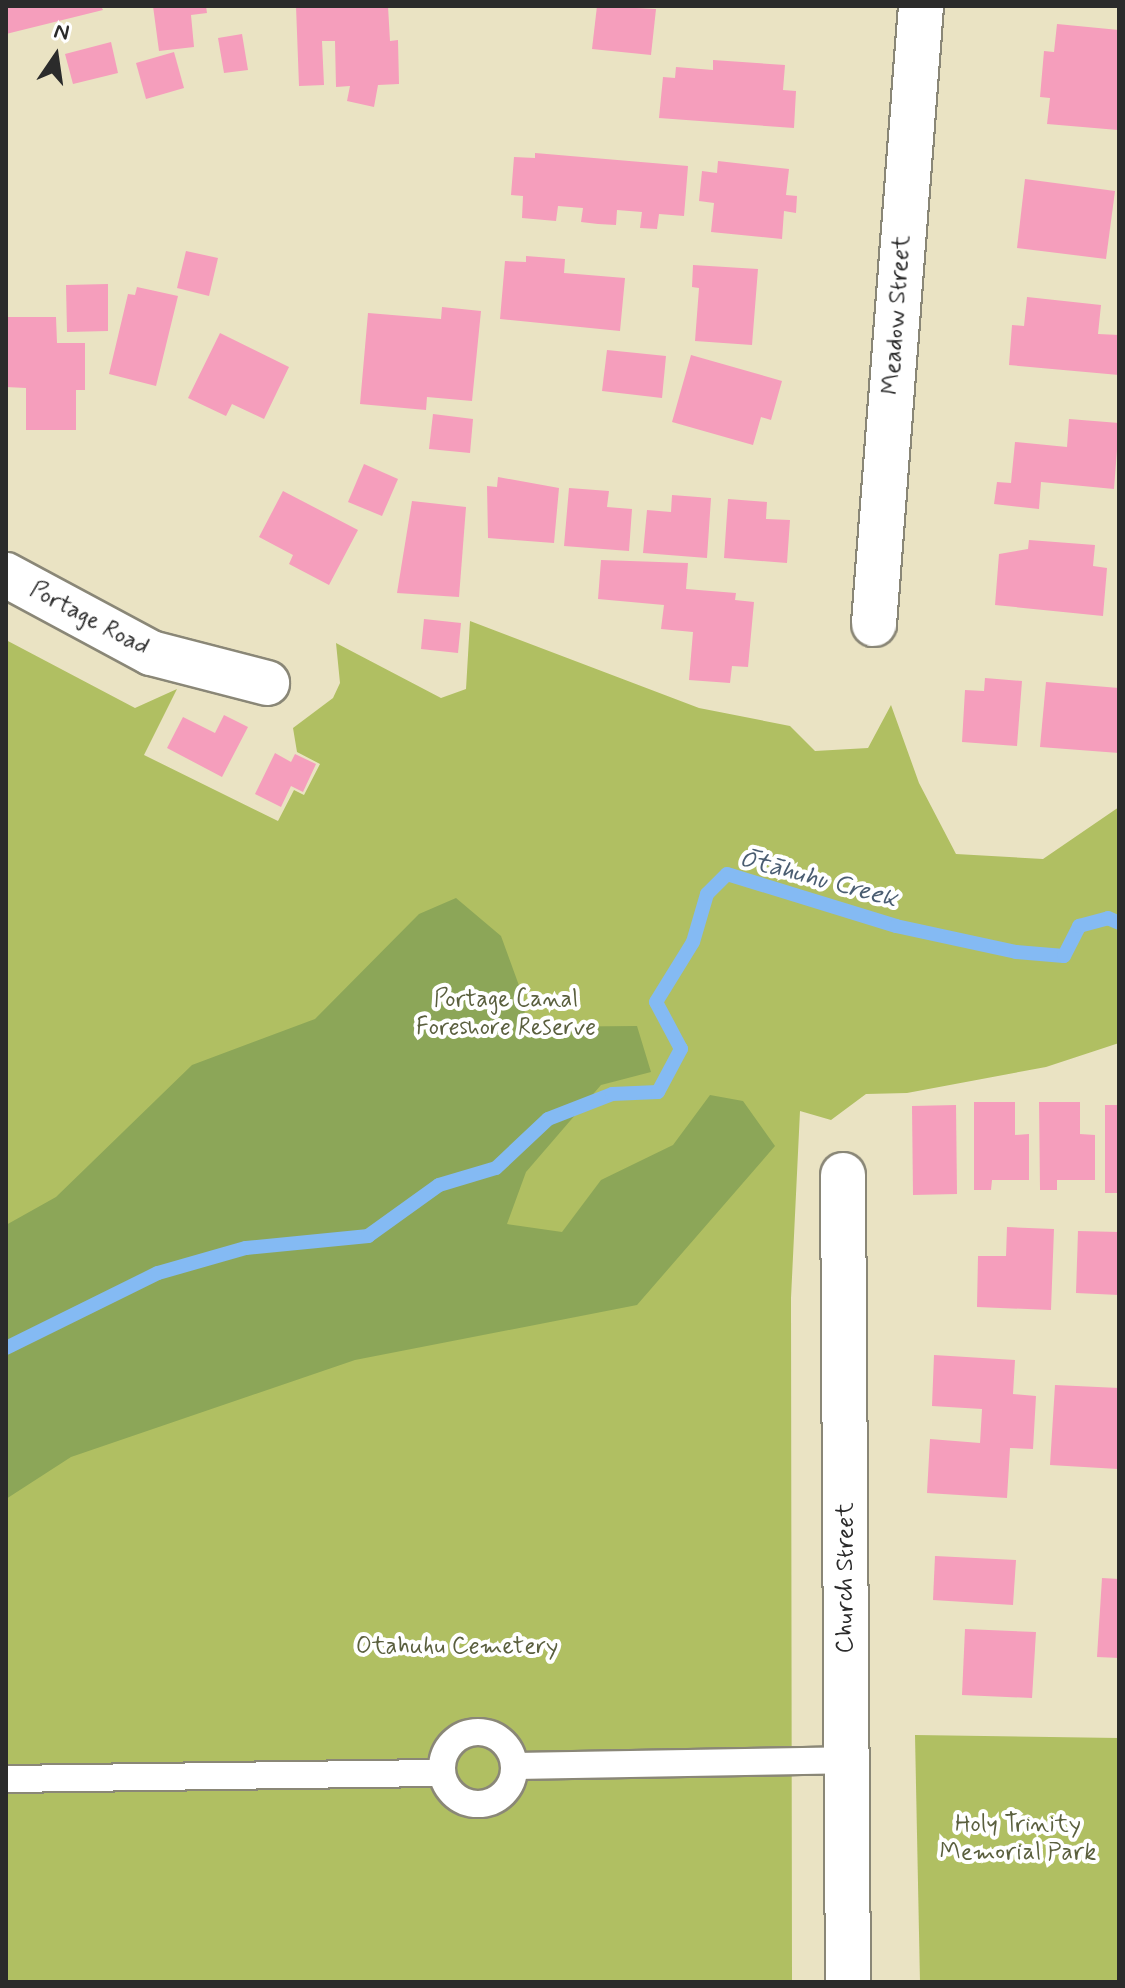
<!DOCTYPE html>
<meta charset="utf-8">
<style>
body{margin:0}
#map{position:relative;width:1125px;height:1988px;overflow:hidden;background:#eae3c3;font-family:Mynerve,sans-serif}
div>[style]{position:absolute}
[style*='--x']{left:calc(var(--x)*1px);top:calc(var(--y)*1px);width:calc(var(--w)*1px);rotate:calc(var(--a)*1deg)}
.green>*{inset:0;background:#b0bf62}
.forest>*{inset:0;background:#8ca658}
.stream>*{height:14px;margin:-7px;padding:0 7px;transform-origin:7px;border-radius:7px;background:#84baf3}
.building>*{inset:0;background:#f59ebc}
.roads{filter:drop-shadow(2px 0 #8a8777) drop-shadow(-2px 0 #8a8777) drop-shadow(0 2px #8a8777) drop-shadow(0 -2px #8a8777)}
.lane>*{height:26px;margin:-13px;padding:0 13px;transform-origin:13px;border-radius:13px;background:#fff}
.lane>.ring{margin:-13px;padding:0;box-sizing:content-box;background:none;border:26px solid #fff;border-radius:50%}
.street>*{height:44px;margin:-22px;padding:0 22px;transform-origin:22px;border-radius:22px;background:#fff}
span{translate:-50% -50%;white-space:nowrap;text-align:center;line-height:1.15;-webkit-text-stroke:8px #fff;paint-order:stroke}
.street-label{font-size:24px;color:#2b2b2b}
.park-label{font-size:24px;color:#5a5f3e}
.water-label{font-size:26px;color:#4a5d71;font-style:italic}
.frame{position:absolute;inset:0;border:8px solid #2b2b2b;pointer-events:none}
.north{position:absolute;left:16px;top:16px;width:80px;height:80px;-webkit-text-stroke:6px #fff;paint-order:stroke;rotate:13deg;font-size:22px;font-weight:700;line-height:32px;text-align:center;color:#2b2b2b}
.north::after{content:'';display:block;margin:auto;width:28px;height:36px;background:#2b2b2b;clip-path:polygon(50% 0,100% 100%,50% 72%,0 100%)}
</style>
<div id="map">
<div class="green">
<i style="clip-path:polygon(470px 621px,699px 708px,790px 726px,815px 751px,868px 748px,891px 705px,919px 783px,956px 854px,1043px 859px,1119px 807px,1119px 1043px,1046px 1067px,907px 1093px,866px 1094px,831px 1120px,800px 1111px,791px 1298px,792px 1982px,6px 1982px,6px 640px,135px 708px,177px 689px,144px 755px,278px 821px,294px 790px,304px 795px,320px 764px,297px 752px,293px 728px,333px 698px,340px 683px,336px 643px,441px 698px,466px 689px)"></i>
<i style="clip-path:polygon(915px 1735px,1119px 1738px,1119px 1982px,920px 1982px)"></i>
</div>
<div class="forest">
<i style="clip-path:polygon(456px 898px,501px 936px,525px 1002px,524px 1027px,637px 1026px,651px 1072px,601px 1085px,526px 1172px,507px 1224px,562px 1232px,601px 1180px,673px 1145px,710px 1095px,743px 1101px,775px 1146px,637px 1305px,355px 1360px,71px 1457px,6px 1499px,6px 1225px,56px 1197px,192px 1065px,315px 1019px,419px 914px)"></i>
</div>
<div class="stream">
<i style="--x:6;--y:1348;--w:169;--a:-26.3"></i>
<i style="--x:158;--y:1273;--w:91;--a:-15.9"></i>
<i style="--x:246;--y:1248;--w:123;--a:-5.6"></i>
<i style="--x:368;--y:1236;--w:87;--a:-35.7"></i>
<i style="--x:439;--y:1185;--w:59;--a:-16.6"></i>
<i style="--x:496;--y:1168;--w:71;--a:-43.3"></i>
<i style="--x:548;--y:1119;--w:69;--a:-21.3"></i>
<i style="--x:612;--y:1094;--w:46;--a:-2.5"></i>
<i style="--x:658;--y:1092;--w:49;--a:-61.9"></i>
<i style="--x:681;--y:1049;--w:53;--a:-118"></i>
<i style="--x:656;--y:1002;--w:70;--a:-58.3"></i>
<i style="--x:693;--y:942;--w:50;--a:-73.7"></i>
<i style="--x:707;--y:894;--w:28;--a:-45"></i>
<i style="--x:727;--y:874;--w:177;--a:17.1"></i>
<i style="--x:896;--y:926;--w:123;--a:12.2"></i>
<i style="--x:1016;--y:952;--w:48;--a:4.8"></i>
<i style="--x:1064;--y:956;--w:34;--a:-63"></i>
<i style="--x:1079;--y:926;--w:30;--a:-15"></i>
<i style="--x:1108;--y:918;--w:12;--a:24"></i>
</div>
<div class="building">
<i style="clip-path:polygon(6px 6px,101px 6px,103px 10px,6px 34px)"></i>
<i style="clip-path:polygon(153px 6px,206px 6px,207px 13px,191px 15px,194px 47px,159px 51px)"></i>
<i style="clip-path:polygon(296px 6px,388px 6px,390px 41px,398px 40px,399px 84px,378px 85px,374px 107px,347px 101px,350px 86px,336px 87px,335px 41px,322px 41px,324px 85px,299px 86px)"></i>
<i style="clip-path:polygon(597px 6px,656px 9px,651px 55px,592px 49px)"></i>
<i style="clip-path:polygon(1057px 24px,1119px 30px,1118px 130px,1047px 124px,1050px 98px,1040px 97px,1044px 51px,1054px 52px)"></i>
<i style="clip-path:polygon(242px 34px,248px 70px,224px 73px,218px 38px)"></i>
<i style="clip-path:polygon(111px 42px,118px 73px,73px 84px,65px 54px)"></i>
<i style="clip-path:polygon(174px 52px,184px 88px,146px 99px,136px 63px)"></i>
<i style="clip-path:polygon(713px 60px,785px 65px,783px 90px,796px 91px,794px 128px,659px 118px,663px 77px,675px 78px,676px 67px,713px 70px)"></i>
<i style="clip-path:polygon(535px 153px,688px 166px,684px 216px,659px 214px,657px 229px,640px 228px,642px 212px,617px 210px,616px 225px,598px 224px,581px 222px,583px 208px,558px 206px,556px 221px,522px 218px,523px 196px,511px 195px,514px 157px,535px 158px)"></i>
<i style="clip-path:polygon(718px 161px,789px 169px,786px 195px,797px 196px,796px 213px,784px 211px,782px 239px,711px 232px,714px 203px,699px 201px,702px 171px,717px 173px)"></i>
<i style="clip-path:polygon(1025px 179px,1115px 191px,1106px 259px,1017px 248px)"></i>
<i style="clip-path:polygon(186px 251px,218px 258px,209px 296px,177px 288px)"></i>
<i style="clip-path:polygon(526px 256px,565px 259px,564px 273px,625px 278px,620px 331px,500px 319px,505px 261px,526px 262px)"></i>
<i style="clip-path:polygon(693px 265px,758px 269px,752px 345px,695px 341px,699px 288px,692px 287px)"></i>
<i style="clip-path:polygon(108px 284px,108px 331px,67px 332px,66px 285px)"></i>
<i style="clip-path:polygon(137px 287px,178px 296px,156px 386px,109px 374px,128px 294px,135px 295px)"></i>
<i style="clip-path:polygon(1027px 297px,1101px 305px,1098px 334px,1119px 335px,1119px 375px,1009px 365px,1012px 325px,1024px 326px)"></i>
<i style="clip-path:polygon(442px 307px,481px 311px,472px 401px,427px 397px,426px 410px,360px 404px,368px 313px,441px 319px)"></i>
<i style="clip-path:polygon(6px 317px,56px 317px,57px 343px,85px 343px,85px 390px,76px 390px,76px 430px,26px 430px,26px 388px,6px 387px)"></i>
<i style="clip-path:polygon(220px 333px,289px 367px,264px 419px,232px 404px,226px 416px,188px 398px)"></i>
<i style="clip-path:polygon(607px 350px,666px 356px,662px 398px,602px 391px)"></i>
<i style="clip-path:polygon(691px 355px,782px 381px,771px 420px,761px 417px,753px 445px,672px 422px)"></i>
<i style="clip-path:polygon(433px 414px,473px 419px,470px 453px,429px 449px)"></i>
<i style="clip-path:polygon(1069px 419px,1119px 423px,1114px 489px,1041px 482px,1039px 509px,994px 504px,997px 482px,1011px 483px,1015px 442px,1067px 447px)"></i>
<i style="clip-path:polygon(364px 464px,398px 479px,382px 516px,348px 502px)"></i>
<i style="clip-path:polygon(498px 477px,559px 488px,554px 543px,488px 538px,487px 486px,497px 487px)"></i>
<i style="clip-path:polygon(569px 488px,609px 491px,607px 507px,632px 509px,629px 551px,564px 546px)"></i>
<i style="clip-path:polygon(283px 491px,358px 530px,329px 585px,289px 564px,293px 555px,259px 537px)"></i>
<i style="clip-path:polygon(672px 495px,711px 498px,707px 558px,643px 553px,647px 510px,671px 512px)"></i>
<i style="clip-path:polygon(728px 499px,767px 502px,766px 519px,790px 520px,787px 563px,724px 558px)"></i>
<i style="clip-path:polygon(412px 501px,466px 507px,459px 597px,397px 593px)"></i>
<i style="clip-path:polygon(1029px 540px,1095px 545px,1093px 566px,1107px 568px,1103px 616px,995px 605px,999px 554px,1028px 549px)"></i>
<i style="clip-path:polygon(601px 560px,688px 563px,686px 589px,736px 593px,735px 600px,754px 602px,748px 667px,732px 666px,730px 683px,689px 680px,693px 632px,661px 629px,664px 605px,598px 599px)"></i>
<i style="clip-path:polygon(424px 619px,461px 623px,458px 653px,421px 649px)"></i>
<i style="clip-path:polygon(985px 678px,1022px 681px,1017px 746px,962px 742px,965px 690px,984px 691px)"></i>
<i style="clip-path:polygon(1046px 682px,1119px 688px,1119px 753px,1040px 747px)"></i>
<i style="clip-path:polygon(224px 715px,248px 727px,222px 777px,167px 748px,183px 717px,215px 733px)"></i>
<i style="clip-path:polygon(275px 753px,291px 762px,295px 754px,316px 764px,303px 792px,291px 786px,281px 807px,255px 794px)"></i>
<i style="clip-path:polygon(974px 1102px,1015px 1102px,1015px 1135px,1029px 1134px,1029px 1180px,992px 1180px,991px 1190px,974px 1190px)"></i>
<i style="clip-path:polygon(1039px 1102px,1080px 1102px,1080px 1134px,1095px 1135px,1095px 1180px,1057px 1180px,1057px 1190px,1040px 1190px)"></i>
<i style="clip-path:polygon(956px 1105px,957px 1194px,913px 1195px,912px 1106px)"></i>
<i style="clip-path:polygon(1105px 1105px,1119px 1105px,1119px 1193px,1105px 1193px)"></i>
<i style="clip-path:polygon(1007px 1227px,1054px 1229px,1051px 1310px,977px 1307px,978px 1256px,1006px 1256px)"></i>
<i style="clip-path:polygon(1078px 1231px,1119px 1232px,1119px 1295px,1076px 1293px)"></i>
<i style="clip-path:polygon(934px 1355px,1015px 1360px,1013px 1394px,1036px 1396px,1033px 1449px,1010px 1448px,1007px 1498px,927px 1493px,930px 1439px,980px 1443px,982px 1409px,932px 1406px)"></i>
<i style="clip-path:polygon(1055px 1385px,1119px 1388px,1118px 1469px,1050px 1465px)"></i>
<i style="clip-path:polygon(935px 1556px,1016px 1560px,1013px 1605px,933px 1600px)"></i>
<i style="clip-path:polygon(1102px 1578px,1119px 1579px,1119px 1658px,1097px 1657px)"></i>
<i style="clip-path:polygon(965px 1629px,1036px 1632px,1032px 1698px,962px 1695px)"></i>
</div>
<div class="roads">
<div class="lane">
<i class="ring" style="left:442px;top:1732px;width:46px;height:46px"></i>
<i style="--x:514;--y:1766;--w:333;--a:-1"></i>
<i style="--x:6;--y:1779;--w:435;--a:-0.8"></i>
</div>
<div class="street">
<i style="--x:6;--y:575;--w:165;--a:28.3"></i>
<i style="--x:151;--y:653;--w:120;--a:14.5"></i>
<i style="--x:874;--y:624;--w:620;--a:-85.65"></i>
<i style="--x:843;--y:1175;--w:807;--a:89.65"></i>
</div>
</div>
<div class="street-label">
<span style="left:897px;top:315px;rotate:-86deg">Meadow Street</span>
<span style="left:89px;top:619px;rotate:28deg">Portage Road</span>
<span style="left:846px;top:1578px;rotate:-90deg">Church Street</span>
</div>
<div class="park-label">
<span style="left:506px;top:1014px">Portage Canal<br>Foreshore Reserve</span>
<span style="left:457px;top:1647px">Otahuhu Cemetery</span>
<span style="left:1018px;top:1839px">Holy Trinity<br>Memorial Park</span>
</div>
<div class="water-label">
<span style="left:818px;top:880px;rotate:15deg">Ōtāhuhu Creek</span>
</div>
<div class="frame"></div>
<div class="north">N</div>
</div>
